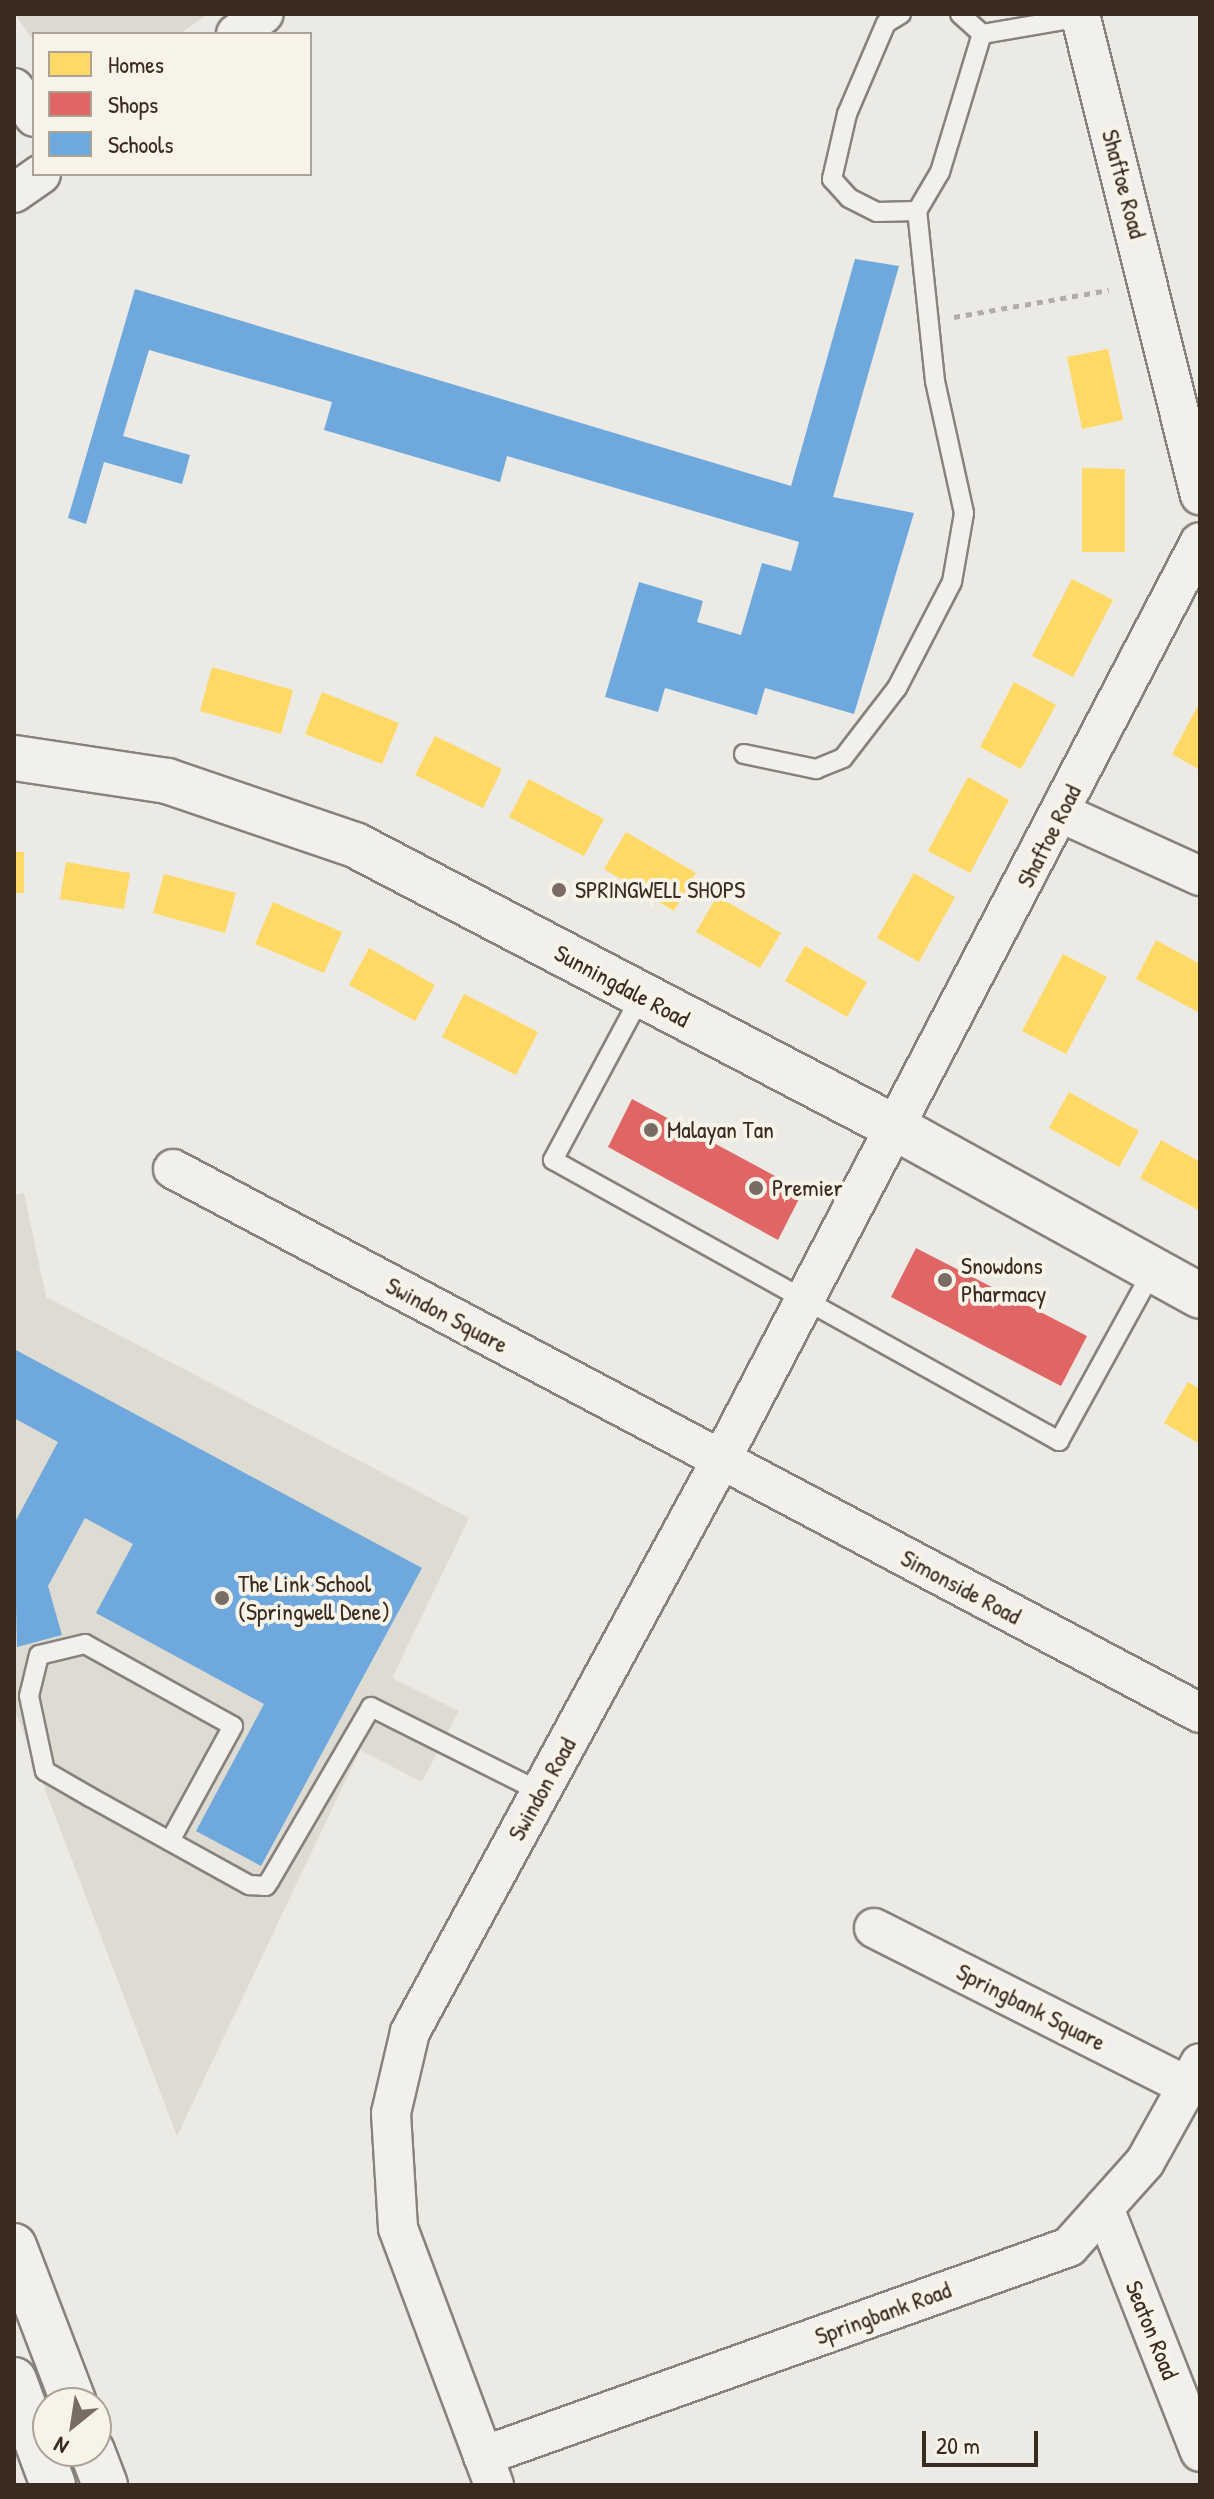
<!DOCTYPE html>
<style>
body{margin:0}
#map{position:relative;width:1214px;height:2499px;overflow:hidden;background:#eceae4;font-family:"Patrick Hand",sans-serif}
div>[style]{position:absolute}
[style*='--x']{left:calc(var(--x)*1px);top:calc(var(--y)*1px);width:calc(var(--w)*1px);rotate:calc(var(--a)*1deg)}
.built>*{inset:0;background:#dedbd2}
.green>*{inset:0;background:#ddd9d0}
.homes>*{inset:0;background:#ffd966}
.shops>*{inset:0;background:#e06666}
.schools>*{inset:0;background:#6fa8dc}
.path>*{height:5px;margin-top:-2.5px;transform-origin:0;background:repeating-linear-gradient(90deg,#b0ada8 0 6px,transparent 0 12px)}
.roads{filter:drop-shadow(2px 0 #86827c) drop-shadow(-2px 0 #86827c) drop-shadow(0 2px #86827c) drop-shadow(0 -2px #86827c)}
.service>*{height:18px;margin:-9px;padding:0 9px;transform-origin:9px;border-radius:9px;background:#f1f0ec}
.minor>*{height:38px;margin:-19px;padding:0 19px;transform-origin:19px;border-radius:19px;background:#f1f0ec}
.tertiary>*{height:44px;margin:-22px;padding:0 22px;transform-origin:22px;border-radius:22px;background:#f1f0ec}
.secondary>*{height:44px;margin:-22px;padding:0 22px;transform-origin:22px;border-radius:22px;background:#f1f0ec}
.dots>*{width:22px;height:22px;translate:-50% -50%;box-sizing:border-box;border:4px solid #f7f3e8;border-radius:50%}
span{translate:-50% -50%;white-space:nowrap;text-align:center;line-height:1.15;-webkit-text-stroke:8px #f7f3e8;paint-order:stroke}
.street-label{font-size:24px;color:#3b2a1e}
.poi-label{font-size:24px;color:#3b2a1e}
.left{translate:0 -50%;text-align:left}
.frame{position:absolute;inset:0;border:16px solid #3b2a1e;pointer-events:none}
.legend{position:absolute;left:32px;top:32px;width:280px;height:144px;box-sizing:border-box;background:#f7f3e8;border:2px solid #aca397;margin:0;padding:10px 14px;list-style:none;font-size:24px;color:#3b2a1e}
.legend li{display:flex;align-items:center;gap:16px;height:40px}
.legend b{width:40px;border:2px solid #aca397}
.north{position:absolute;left:32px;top:2387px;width:80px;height:80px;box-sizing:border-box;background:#f7f3e8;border:2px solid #aca397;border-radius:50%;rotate:210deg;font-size:22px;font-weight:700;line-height:32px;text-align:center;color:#3b2a1e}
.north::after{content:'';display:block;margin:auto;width:28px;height:36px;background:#796d63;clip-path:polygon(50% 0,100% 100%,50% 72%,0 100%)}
.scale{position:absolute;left:922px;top:2431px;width:116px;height:36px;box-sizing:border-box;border:4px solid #3b2a1e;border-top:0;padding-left:10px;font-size:24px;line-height:28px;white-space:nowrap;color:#3b2a1e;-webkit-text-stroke:6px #f7f3e8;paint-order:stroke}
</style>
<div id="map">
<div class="built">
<i style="clip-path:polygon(24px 1193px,46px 1297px,469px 1518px,392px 1678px,459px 1711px,422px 1782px,360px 1750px,177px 2136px,14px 1708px,14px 1195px)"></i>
</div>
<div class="green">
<i style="clip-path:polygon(15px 14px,208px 14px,179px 34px,34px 34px,34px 42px)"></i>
</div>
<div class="homes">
<i style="clip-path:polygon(1108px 349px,1123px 420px,1082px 429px,1067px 357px)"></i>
<i style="clip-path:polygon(1082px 468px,1125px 469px,1125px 552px,1082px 552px)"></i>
<i style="clip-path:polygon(1072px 579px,1113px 600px,1073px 677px,1032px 656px)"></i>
<i style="clip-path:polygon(212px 667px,293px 690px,281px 734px,200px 711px)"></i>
<i style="clip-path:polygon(1014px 682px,1056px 705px,1021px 769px,980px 747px)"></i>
<i style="clip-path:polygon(322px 692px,399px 723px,382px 764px,305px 734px)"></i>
<i style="clip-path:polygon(1200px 702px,1200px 770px,1172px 754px)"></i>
<i style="clip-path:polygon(435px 736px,502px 769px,483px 808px,415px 775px)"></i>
<i style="clip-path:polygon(968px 777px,1009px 800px,970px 873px,928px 851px)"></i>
<i style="clip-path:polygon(529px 779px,604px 819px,584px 856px,509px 817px)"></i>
<i style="clip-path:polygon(626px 832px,696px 873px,674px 911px,604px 869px)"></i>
<i style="clip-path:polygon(14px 852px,24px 852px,24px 893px,14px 893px)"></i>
<i style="clip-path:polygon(66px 862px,130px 873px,124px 909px,60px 899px)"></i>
<i style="clip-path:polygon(914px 873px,955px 897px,919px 962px,877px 938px)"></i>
<i style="clip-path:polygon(164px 874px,236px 893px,225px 933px,153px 913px)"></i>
<i style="clip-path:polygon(717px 896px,781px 933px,760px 968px,696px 932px)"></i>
<i style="clip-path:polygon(273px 902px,342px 932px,324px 973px,255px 944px)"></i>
<i style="clip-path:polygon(1156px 940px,1200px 964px,1200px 1013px,1136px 979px)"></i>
<i style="clip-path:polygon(805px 946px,867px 982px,847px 1017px,785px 981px)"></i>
<i style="clip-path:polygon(369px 948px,435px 985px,415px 1021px,349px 985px)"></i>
<i style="clip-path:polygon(1063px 954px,1107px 977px,1066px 1054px,1022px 1031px)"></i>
<i style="clip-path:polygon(464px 994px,538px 1032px,516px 1075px,442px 1037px)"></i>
<i style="clip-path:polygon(1069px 1092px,1139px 1131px,1119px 1167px,1049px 1128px)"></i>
<i style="clip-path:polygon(1161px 1140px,1200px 1162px,1200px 1211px,1140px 1178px)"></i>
<i style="clip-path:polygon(1188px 1382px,1200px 1389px,1200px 1444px,1164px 1423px)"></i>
</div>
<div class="shops">
<i style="clip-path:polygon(632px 1099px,803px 1191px,778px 1240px,608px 1147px)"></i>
<i style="clip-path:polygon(916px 1248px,1087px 1336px,1061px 1386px,891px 1297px)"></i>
</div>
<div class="schools">
<i style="clip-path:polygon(855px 259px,899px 266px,833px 497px,914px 513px,854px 714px,765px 688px,757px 715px,665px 688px,658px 712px,605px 697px,639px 582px,703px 601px,697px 622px,741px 635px,762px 563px,791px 571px,799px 542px,507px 456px,500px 482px,324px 430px,332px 402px,149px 350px,123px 436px,190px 455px,182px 484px,104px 462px,86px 524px,68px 518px,135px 289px,791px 486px)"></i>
<i style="clip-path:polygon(14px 1349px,422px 1568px,261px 1866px,196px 1831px,264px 1704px,96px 1613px,133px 1544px,85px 1518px,48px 1586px,62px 1635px,17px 1647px,14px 1524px,58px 1442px,14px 1418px)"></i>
</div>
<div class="path">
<i style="--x:954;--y:317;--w:157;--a:-9.9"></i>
</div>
<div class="roads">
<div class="service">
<i style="--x:901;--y:14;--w:17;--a:149"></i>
<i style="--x:886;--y:23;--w:99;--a:113.2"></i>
<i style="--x:847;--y:114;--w:67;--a:103"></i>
<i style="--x:832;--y:179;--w:25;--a:48"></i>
<i style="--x:849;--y:198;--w:31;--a:27"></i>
<i style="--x:877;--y:212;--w:40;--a:-1.4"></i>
<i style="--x:917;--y:211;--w:45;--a:-59.5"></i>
<i style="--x:940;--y:172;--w:144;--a:-73.1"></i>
<i style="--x:960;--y:14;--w:30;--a:42"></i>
<i style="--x:982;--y:34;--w:100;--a:-9.7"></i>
<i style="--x:744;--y:754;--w:74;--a:11.8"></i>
<i style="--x:816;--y:769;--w:29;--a:-22"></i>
<i style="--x:843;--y:758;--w:88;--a:-52.4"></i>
<i style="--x:897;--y:688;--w:119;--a:-62.6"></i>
<i style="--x:952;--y:582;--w:70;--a:-80.1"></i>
<i style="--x:964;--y:513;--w:135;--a:-102.4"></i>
<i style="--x:935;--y:381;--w:171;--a:-96"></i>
<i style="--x:641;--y:996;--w:186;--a:118.2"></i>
<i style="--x:553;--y:1160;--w:579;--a:29.04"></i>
<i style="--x:1059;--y:1441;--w:195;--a:-61.2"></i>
<i style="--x:170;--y:1841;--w:131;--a:-61.3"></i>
<i style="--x:233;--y:1726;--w:169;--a:-151"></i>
<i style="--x:85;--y:1644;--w:47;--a:166.6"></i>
<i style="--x:39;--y:1655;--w:42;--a:103.7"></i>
<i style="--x:29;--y:1696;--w:77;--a:78"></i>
<i style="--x:45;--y:1771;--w:52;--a:30"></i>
<i style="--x:90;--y:1797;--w:182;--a:29"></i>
<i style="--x:249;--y:1885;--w:17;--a:3"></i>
<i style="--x:266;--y:1886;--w:7;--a:-56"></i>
<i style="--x:270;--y:1880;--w:200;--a:-59.7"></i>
<i style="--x:371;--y:1707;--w:190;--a:26.6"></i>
</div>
<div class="minor">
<i style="--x:1080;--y:14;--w:496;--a:76"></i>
<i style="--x:236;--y:34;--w:34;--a:-36"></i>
<i style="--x:14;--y:88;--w:35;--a:55"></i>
<i style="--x:14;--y:193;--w:33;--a:-35"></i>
<i style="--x:1061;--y:813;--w:153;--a:24.4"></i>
<i style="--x:173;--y:1169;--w:1162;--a:27.91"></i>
<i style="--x:874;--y:1928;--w:351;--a:26.8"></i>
<i style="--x:1104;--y:2208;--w:262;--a:68.5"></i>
<i style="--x:483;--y:2456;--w:622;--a:-19.63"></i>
<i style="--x:1069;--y:2247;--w:114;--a:-48.2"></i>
<i style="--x:1145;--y:2162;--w:113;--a:-60.9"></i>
<i style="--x:494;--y:2485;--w:274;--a:-110.5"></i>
<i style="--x:398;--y:2228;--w:115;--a:-93.5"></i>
<i style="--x:391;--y:2113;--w:83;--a:-76.8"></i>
<i style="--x:410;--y:2032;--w:651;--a:-61.47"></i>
<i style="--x:721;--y:1460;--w:1035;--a:-62.45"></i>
</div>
<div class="tertiary">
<i style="--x:14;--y:758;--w:155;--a:8.5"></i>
<i style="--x:167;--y:781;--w:199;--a:18.8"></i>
<i style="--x:355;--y:845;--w:611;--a:27.61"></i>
<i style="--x:896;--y:1128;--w:347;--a:28.9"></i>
</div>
<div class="secondary">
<i style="--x:14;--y:2246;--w:168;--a:69.1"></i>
<i style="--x:14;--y:2380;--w:112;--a:69.6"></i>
<i style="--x:92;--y:2451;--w:36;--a:69"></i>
</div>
</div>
<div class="dots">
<i style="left:559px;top:890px;background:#796d63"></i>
<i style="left:651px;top:1130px;background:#796d63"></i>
<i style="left:756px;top:1188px;background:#796d63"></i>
<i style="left:945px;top:1280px;background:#796d63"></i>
<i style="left:222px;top:1598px;background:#796d63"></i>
</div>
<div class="street-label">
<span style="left:1124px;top:184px;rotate:75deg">Shaftoe Road</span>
<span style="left:1049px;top:836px;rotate:-63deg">Shaftoe Road</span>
<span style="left:622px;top:986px;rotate:28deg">Sunningdale Road</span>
<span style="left:447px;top:1315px;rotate:28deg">Swindon Square</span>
<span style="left:961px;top:1587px;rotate:28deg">Simonside Road</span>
<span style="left:542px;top:1789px;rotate:-61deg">Swindon Road</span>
<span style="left:1031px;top:2007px;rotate:27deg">Springbank Square</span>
<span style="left:883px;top:2313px;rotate:-20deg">Springbank Road</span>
<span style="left:1152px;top:2330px;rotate:68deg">Seaton Road</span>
</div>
<div class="poi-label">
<span class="left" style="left:575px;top:890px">SPRINGWELL SHOPS</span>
<span class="left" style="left:667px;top:1130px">Malayan Tan</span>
<span class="left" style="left:772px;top:1188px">Premier</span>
<span class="left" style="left:961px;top:1280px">Snowdons<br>Pharmacy</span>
<span class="left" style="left:238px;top:1598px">The Link School<br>(Springwell Dene)</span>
</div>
<div class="frame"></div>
<ul class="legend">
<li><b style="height:22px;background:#ffd966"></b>Homes</li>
<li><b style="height:22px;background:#e06666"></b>Shops</li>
<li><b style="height:22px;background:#6fa8dc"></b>Schools</li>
</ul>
<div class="north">N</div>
<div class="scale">20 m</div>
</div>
